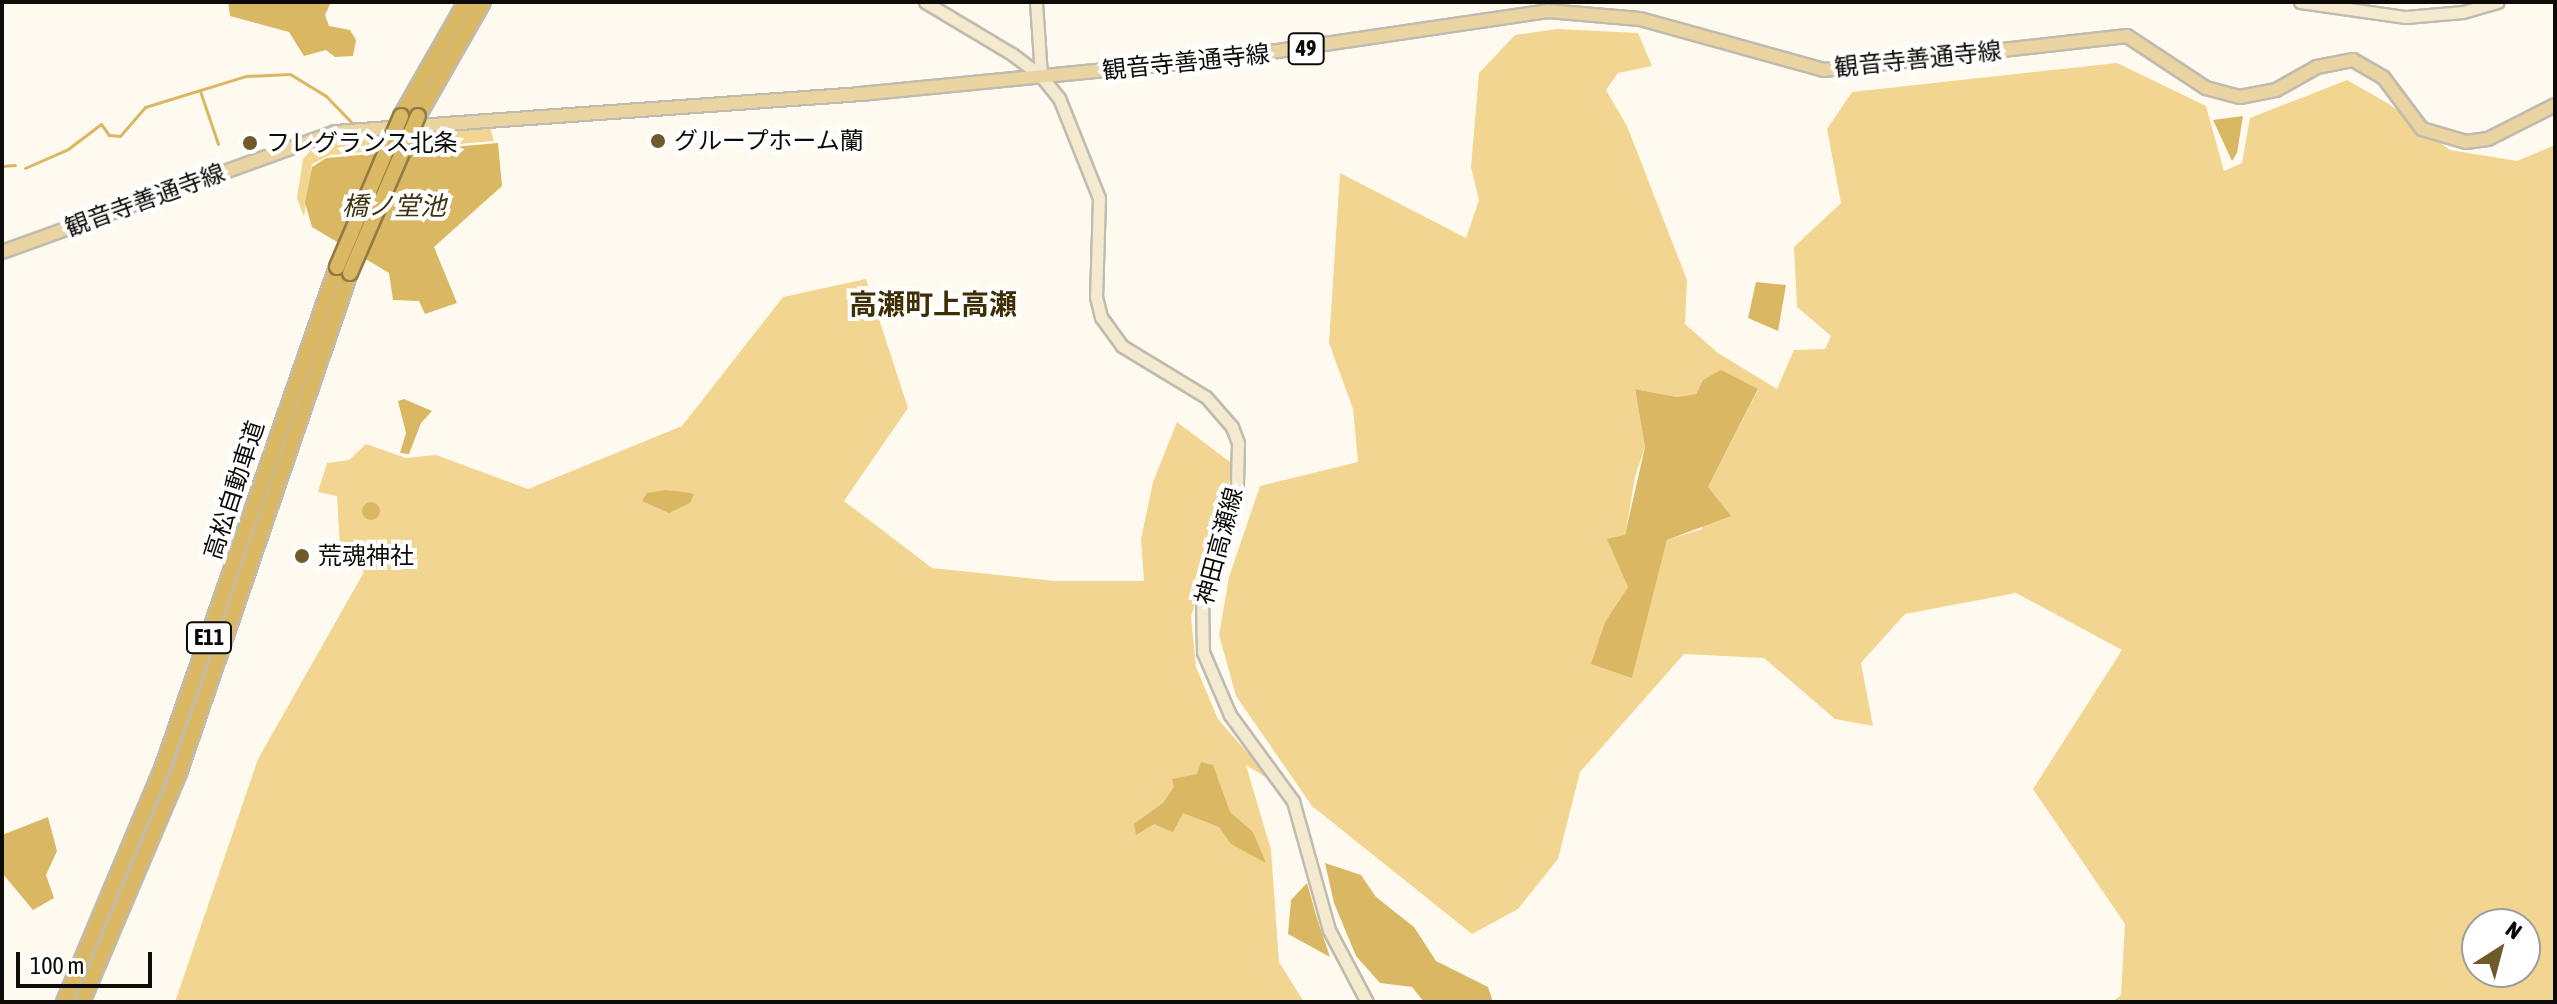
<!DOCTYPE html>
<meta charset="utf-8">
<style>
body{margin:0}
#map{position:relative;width:2557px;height:1004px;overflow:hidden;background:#fffaef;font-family:"Asap Condensed","Noto Sans JP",sans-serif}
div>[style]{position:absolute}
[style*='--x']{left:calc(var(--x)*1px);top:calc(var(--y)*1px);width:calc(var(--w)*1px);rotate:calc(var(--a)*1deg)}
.green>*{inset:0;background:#f2d590}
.water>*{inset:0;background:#dab763}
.round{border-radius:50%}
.stream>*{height:3px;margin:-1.5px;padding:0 1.5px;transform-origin:1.5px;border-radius:1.5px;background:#dab763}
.roads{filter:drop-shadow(2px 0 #c0bbae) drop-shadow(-2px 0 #c0bbae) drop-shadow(0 2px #c0bbae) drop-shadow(0 -2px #c0bbae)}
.secondary>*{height:11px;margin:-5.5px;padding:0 5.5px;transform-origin:5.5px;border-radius:5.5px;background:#f4ead0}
.primary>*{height:12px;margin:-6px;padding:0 6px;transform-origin:6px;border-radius:6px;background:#e9d4a2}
.highway>*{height:14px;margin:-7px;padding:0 7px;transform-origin:7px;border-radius:7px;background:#dab864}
.bridges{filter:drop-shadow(2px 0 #927b43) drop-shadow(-2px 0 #927b43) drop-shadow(0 2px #927b43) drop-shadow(0 -2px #927b43)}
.highway-bridge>*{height:14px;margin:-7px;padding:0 7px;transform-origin:7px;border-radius:7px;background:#dab864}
.dots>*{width:22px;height:22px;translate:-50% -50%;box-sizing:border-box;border:4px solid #fff;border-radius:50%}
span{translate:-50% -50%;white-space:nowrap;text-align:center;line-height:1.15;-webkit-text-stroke:8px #fff;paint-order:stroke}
.shield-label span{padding:2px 6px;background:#fff;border:2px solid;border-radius:6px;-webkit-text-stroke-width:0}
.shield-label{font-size:22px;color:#0d0b07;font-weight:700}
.street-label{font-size:24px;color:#0d0b07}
.poi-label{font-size:24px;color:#0d0b07}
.left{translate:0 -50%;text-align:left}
.water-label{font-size:26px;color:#41330e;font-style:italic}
.quarter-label{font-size:28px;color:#3d2e03;font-weight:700}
.frame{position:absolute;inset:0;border:4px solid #0d0b07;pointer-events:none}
.north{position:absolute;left:2461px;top:908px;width:80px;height:80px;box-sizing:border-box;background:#fff;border:2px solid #9e9d9c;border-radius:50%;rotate:36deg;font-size:22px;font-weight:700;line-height:32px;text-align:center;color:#0d0b07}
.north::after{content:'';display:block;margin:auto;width:28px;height:36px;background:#6f5b2a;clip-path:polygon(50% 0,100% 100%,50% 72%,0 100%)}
.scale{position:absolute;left:16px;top:952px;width:136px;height:36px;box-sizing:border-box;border:4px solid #0d0b07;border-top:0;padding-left:10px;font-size:24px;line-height:28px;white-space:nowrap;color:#0d0b07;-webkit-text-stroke:6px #fff;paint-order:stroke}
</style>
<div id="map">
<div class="green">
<i style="clip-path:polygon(evenodd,1557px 29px,1638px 33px,1652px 66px,1618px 73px,1606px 90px,1627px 126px,1687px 280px,1685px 324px,1718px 353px,1777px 389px,1794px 350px,1825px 349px,1831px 336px,1797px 307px,1794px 247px,1841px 203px,1827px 129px,1852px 92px,2117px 63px,2206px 106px,2224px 171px,2242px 163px,2250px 118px,2347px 80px,2389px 104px,2450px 150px,2517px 161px,2555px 145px,2555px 1002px,2112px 1002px,2121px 995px,2125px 924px,2033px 789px,2122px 650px,2016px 593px,1905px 614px,1861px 663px,1873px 726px,1835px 719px,1764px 658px,1684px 654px,1580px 772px,1558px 859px,1518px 909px,1472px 934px,1312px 806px,1236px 696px,1219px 635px,1229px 577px,1260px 486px,1358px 462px,1353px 409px,1329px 343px,1340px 173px,1466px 238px,1479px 200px,1471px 167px,1479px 73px,1515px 35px,1557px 29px,1703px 380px,1758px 390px,1708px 487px,1702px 529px,1667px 540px,1632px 677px,1605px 622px,1628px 587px,1620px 566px,1635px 477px,1645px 447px,1635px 389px,1677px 397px,1696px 394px,1703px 380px,1557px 29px,2477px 924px,2525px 924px,2525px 972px,2477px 972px,2477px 924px)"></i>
<i style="clip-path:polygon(489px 124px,494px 141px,330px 155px,312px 164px,304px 217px,297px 198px,303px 159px,312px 149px,329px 140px)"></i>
<i style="clip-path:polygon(866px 279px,908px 408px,844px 501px,932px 568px,1055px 581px,1144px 581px,1141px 539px,1153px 482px,1177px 422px,1234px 465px,1191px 617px,1196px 667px,1218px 719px,1272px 781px,1246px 765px,1271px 850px,1279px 962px,1304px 1002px,175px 1002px,258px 759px,364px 572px,340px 547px,337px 496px,318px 492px,327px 463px,349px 460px,366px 444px,406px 458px,436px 455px,528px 489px,682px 426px,783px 297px)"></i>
</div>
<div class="water">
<i style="clip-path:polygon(228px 2px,331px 2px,325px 15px,329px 26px,350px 30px,356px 40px,353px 56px,335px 57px,326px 50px,304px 56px,289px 32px,230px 16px)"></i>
<i style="clip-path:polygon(2243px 116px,2237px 153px,2232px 161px,2213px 120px)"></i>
<i style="clip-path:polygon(498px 143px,502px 186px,434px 247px,457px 303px,425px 314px,419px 301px,393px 300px,389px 273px,312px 227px,305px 203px,312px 167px,326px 158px)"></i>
<i style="clip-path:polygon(1756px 282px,1786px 285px,1778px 331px,1748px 318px)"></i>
<i style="clip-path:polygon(1721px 370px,1758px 389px,1708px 487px,1731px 516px,1667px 540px,1632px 678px,1591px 664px,1605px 622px,1628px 587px,1607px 539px,1625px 535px,1645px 447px,1635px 389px,1677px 397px,1696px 394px,1703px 380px)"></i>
<i style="clip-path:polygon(404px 399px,432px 411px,421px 423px,409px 454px,400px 453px,406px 433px,398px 401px)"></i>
<i style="clip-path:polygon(665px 490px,684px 492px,694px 494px,690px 503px,669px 513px,642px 501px,647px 493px)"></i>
<i class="round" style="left:362px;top:502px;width:18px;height:18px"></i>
<i style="clip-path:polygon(1201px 762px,1213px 765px,1230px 812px,1253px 832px,1266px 863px,1231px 844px,1219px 827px,1183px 813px,1173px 832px,1154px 824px,1136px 835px,1134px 824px,1163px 803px,1174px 787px,1172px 779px,1197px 774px)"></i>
<i style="clip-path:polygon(48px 817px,57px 851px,46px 875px,54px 898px,33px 910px,2px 873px,2px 835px)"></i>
<i style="clip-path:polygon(1325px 863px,1361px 875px,1376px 897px,1414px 927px,1436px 961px,1488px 987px,1493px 1002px,1424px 1002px,1412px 987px,1380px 983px,1356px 956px,1334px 903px)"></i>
<i style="clip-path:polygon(1307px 883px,1316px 915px,1330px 957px,1288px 934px,1291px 900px)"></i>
</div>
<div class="stream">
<i style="--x:200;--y:91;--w:56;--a:71.2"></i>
<i style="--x:2;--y:166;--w:13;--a:-4"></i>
<i style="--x:25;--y:168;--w:47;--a:-23.8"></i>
<i style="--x:68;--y:149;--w:41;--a:-37.1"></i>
<i style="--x:101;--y:124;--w:14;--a:54"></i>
<i style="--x:109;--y:135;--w:11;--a:5"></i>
<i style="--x:120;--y:136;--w:38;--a:-49"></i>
<i style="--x:145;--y:107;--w:106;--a:-17.1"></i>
<i style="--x:246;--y:76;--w:44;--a:-2.6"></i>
<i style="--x:290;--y:74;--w:42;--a:31.4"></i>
<i style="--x:326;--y:96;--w:36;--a:46"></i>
</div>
<div class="roads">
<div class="secondary">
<i style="--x:925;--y:2;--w:101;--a:30.9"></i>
<i style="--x:1012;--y:54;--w:36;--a:37"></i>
<i style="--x:1041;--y:76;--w:28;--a:51"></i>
<i style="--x:1059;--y:98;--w:108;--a:68.2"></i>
<i style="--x:1099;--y:198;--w:99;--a:91.7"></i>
<i style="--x:1096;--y:297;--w:21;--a:76"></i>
<i style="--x:1101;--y:317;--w:36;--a:54"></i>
<i style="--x:1122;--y:346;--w:98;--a:31.3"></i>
<i style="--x:1206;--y:397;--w:40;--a:49"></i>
<i style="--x:1232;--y:427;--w:17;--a:69"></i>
<i style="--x:1238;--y:443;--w:42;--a:91.4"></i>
<i style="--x:1237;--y:485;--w:116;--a:107.5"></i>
<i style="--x:1202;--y:596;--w:56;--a:89"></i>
<i style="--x:1203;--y:652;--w:69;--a:66.8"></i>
<i style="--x:1230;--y:715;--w:107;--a:53.8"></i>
<i style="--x:1293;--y:801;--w:134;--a:74.4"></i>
<i style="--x:1329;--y:930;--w:81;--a:62.2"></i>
<i style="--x:1036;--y:2;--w:74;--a:86.1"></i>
<i style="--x:2300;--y:2;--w:107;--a:8.1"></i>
<i style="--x:2406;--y:17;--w:57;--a:-5"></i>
<i style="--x:2463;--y:12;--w:36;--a:-16"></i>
</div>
<div class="primary">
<i style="--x:2;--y:252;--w:354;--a:-19.8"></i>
<i style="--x:335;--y:132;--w:527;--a:-4.13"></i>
<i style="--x:861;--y:94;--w:371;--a:-5.6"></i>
<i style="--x:1230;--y:58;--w:321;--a:-8.4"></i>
<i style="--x:1548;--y:11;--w:92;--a:5"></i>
<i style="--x:1640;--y:19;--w:191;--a:15.5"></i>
<i style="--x:1824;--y:70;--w:305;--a:-6.4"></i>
<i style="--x:2127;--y:36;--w:95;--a:33.4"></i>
<i style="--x:2206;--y:88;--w:35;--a:15"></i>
<i style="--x:2240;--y:97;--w:37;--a:-11"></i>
<i style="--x:2276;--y:90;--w:47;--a:-29.3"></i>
<i style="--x:2317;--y:67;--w:37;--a:-11"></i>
<i style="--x:2353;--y:60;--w:34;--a:30"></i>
<i style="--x:2383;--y:77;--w:65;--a:53.1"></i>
<i style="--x:2422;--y:129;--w:46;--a:16.5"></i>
<i style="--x:2466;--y:142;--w:22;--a:-8"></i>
<i style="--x:2488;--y:139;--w:75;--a:-26.9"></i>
</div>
<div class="highway">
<i style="--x:401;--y:116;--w:131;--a:-60.3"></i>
<i style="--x:418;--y:116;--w:131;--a:-60.3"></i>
<i style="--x:64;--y:1002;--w:256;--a:-67.2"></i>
<i style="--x:163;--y:766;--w:528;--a:-70.78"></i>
<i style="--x:82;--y:1002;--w:249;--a:-67"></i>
<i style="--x:179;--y:773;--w:528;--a:-71.12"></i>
</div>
</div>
<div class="bridges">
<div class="highway-bridge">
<i style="--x:337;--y:267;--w:164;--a:-67"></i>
<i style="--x:350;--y:273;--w:171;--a:-66.6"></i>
</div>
</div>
<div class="dots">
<i style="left:658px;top:141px;background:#6f5b2a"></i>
<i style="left:250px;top:143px;background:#6f5b2a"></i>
<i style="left:302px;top:556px;background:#6f5b2a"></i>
</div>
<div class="shield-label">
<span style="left:1306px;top:49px">49</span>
<span style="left:209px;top:638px">E11</span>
</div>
<div class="street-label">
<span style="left:1918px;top:59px;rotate:-6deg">観音寺善通寺線</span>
<span style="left:1186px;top:62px;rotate:-6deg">観音寺善通寺線</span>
<span style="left:145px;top:200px;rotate:-20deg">観音寺善通寺線</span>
<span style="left:234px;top:490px;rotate:-72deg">高松自動車道</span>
<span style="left:1219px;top:546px;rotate:-75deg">神田高瀬線</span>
</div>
<div class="poi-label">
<span class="left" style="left:674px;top:141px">グループホーム蘭</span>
<span class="left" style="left:266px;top:143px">フレグランス北条</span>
<span class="left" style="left:318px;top:556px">荒魂神社</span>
</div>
<div class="water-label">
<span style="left:394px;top:207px">橋ノ堂池</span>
</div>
<div class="quarter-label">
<span style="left:933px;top:304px">高瀬町上高瀬</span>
</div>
<div class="frame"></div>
<div class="north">N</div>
<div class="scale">100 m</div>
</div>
